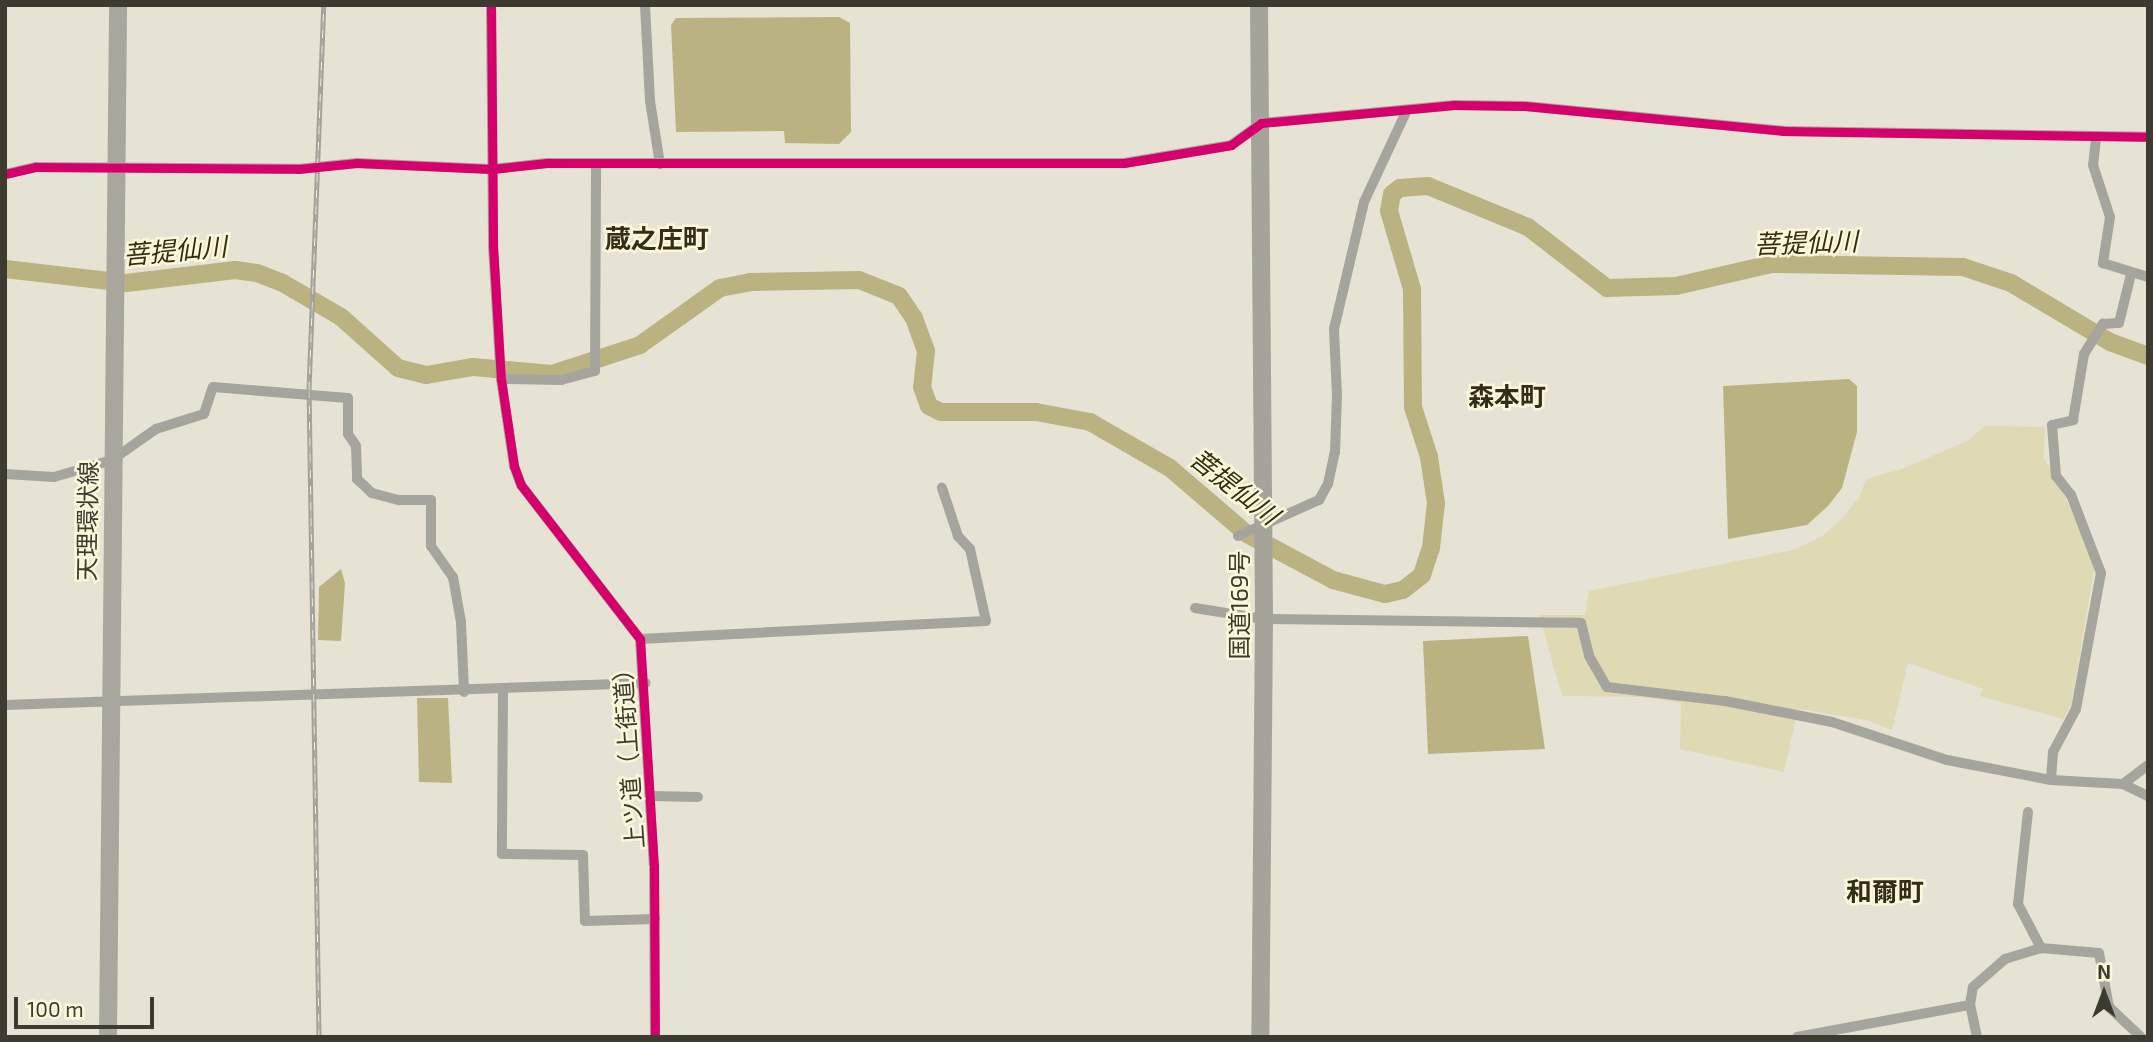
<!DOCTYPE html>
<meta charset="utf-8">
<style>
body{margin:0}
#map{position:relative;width:2153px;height:1042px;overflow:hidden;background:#e6e3d4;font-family:"Exo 2","Noto Sans JP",sans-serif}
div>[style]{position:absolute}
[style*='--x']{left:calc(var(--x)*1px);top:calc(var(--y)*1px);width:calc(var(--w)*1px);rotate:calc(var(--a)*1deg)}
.green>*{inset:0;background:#dfd9b4}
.water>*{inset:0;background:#bbb281}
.river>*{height:18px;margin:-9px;padding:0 9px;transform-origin:9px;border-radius:9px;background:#bbb281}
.minor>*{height:10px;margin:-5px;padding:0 5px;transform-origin:5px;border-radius:5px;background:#a5a59e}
.primary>*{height:18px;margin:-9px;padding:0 9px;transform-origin:9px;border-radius:9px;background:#a9a79d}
.trunk>*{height:18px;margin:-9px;padding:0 9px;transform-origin:9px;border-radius:9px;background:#a6a49a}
.rail>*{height:5px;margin-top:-2.5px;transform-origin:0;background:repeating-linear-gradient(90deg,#fbf7d9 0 8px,#a3a29a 0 16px);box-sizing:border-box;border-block:2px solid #a3a29a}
.cycleway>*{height:9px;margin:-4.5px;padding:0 4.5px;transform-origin:4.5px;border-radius:4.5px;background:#d6006c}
span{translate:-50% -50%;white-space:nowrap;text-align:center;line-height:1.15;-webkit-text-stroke:5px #fbf7d9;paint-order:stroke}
.street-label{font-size:24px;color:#3d3b30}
.neighbourhood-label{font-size:26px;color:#332e17;font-weight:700}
.water-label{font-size:26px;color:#332e11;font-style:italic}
.frame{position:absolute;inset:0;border:7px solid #3d3b30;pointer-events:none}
.north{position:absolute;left:2069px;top:958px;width:70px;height:70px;-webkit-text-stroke:5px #fbf7d9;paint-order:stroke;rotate:0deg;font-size:19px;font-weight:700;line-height:28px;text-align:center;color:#3d3b30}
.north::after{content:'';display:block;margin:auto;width:24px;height:32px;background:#3d3b30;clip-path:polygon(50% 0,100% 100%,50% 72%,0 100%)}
.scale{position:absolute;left:14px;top:997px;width:140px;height:32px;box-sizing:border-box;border:4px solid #3d3b30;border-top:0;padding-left:9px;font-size:21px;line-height:24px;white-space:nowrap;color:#3d3b30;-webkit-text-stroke:5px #fbf7d9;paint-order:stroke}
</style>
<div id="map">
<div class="green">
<i style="clip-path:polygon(1985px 426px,2045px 427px,2044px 459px,2056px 476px,2095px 565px,2071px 705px,2063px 719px,1980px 696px,1983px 689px,1908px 663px,1892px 730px,1867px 720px,1798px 709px,1784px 772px,1680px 749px,1681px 703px,1642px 697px,1562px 696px,1539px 615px,1585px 615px,1589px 591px,1793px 550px,1823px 536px,1842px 518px,1859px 498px,1866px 479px,1902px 469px,1967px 441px)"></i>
</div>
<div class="water">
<i style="clip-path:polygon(839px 17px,850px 23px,851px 132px,839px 144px,785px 143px,784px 131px,676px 132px,671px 25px,676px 18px)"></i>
<i style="clip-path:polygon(1849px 379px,1857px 386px,1857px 432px,1842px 488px,1828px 506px,1807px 525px,1728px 539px,1723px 386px)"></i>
<i style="clip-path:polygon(341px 569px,345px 583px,341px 641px,318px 640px,319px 587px)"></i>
<i style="clip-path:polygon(1528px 636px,1545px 749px,1428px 754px,1423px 641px)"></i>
<i style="clip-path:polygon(417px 698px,448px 698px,452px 783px,419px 782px)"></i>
</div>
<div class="river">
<i style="--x:5;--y:269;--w:122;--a:6.6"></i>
<i style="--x:126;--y:283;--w:110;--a:-6.8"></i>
<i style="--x:235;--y:270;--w:22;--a:8"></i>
<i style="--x:257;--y:273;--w:26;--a:21"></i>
<i style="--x:281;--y:282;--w:69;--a:30.3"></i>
<i style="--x:341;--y:317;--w:76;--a:41.8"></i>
<i style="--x:398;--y:368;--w:29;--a:14"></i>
<i style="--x:426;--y:375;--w:48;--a:-9.7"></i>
<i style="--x:473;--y:367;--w:79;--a:5.1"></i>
<i style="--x:552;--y:374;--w:93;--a:-18.2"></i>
<i style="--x:640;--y:345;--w:98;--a:-35.5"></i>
<i style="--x:720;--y:288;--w:31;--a:-11"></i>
<i style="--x:750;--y:282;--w:109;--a:-1.1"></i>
<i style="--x:859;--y:280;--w:43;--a:21.8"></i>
<i style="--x:899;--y:296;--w:27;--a:56"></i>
<i style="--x:914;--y:318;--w:35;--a:70"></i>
<i style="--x:926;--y:351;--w:36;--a:96"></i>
<i style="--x:922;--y:387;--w:20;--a:70"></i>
<i style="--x:929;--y:406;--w:13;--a:27"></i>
<i style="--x:941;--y:412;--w:95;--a:0"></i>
<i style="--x:1036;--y:412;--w:55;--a:10.5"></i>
<i style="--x:1090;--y:422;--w:92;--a:29.9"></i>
<i style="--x:1170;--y:468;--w:101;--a:40.6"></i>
<i style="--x:1247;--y:534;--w:98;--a:28.1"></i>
<i style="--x:1333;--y:580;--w:54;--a:15.1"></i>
<i style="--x:1385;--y:594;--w:18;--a:-13"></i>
<i style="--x:1403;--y:590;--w:24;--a:-38"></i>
<i style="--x:1422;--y:575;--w:28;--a:-72"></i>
<i style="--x:1431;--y:548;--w:45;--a:-83.7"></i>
<i style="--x:1436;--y:503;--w:47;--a:-98.7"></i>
<i style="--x:1429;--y:457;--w:52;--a:-107.7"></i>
<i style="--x:1413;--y:407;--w:118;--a:-90.5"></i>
<i style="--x:1412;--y:289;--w:81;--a:-106.4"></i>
<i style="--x:1389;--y:211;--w:17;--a:-80"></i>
<i style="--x:1392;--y:194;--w:10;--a:-37"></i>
<i style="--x:1400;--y:188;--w:28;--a:-4"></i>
<i style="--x:1428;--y:186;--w:108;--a:22.3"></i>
<i style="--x:1528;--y:227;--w:100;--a:37.7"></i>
<i style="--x:1607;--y:288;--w:69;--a:-1.7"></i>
<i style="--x:1676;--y:286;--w:98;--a:-13"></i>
<i style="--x:1771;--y:264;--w:192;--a:0.9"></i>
<i style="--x:1963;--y:267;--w:51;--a:18.4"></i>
<i style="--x:2011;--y:283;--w:115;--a:30.8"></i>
<i style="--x:2110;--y:342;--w:40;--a:20.2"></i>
</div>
<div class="minor">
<i style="--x:491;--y:5;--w:241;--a:89.5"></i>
<i style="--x:493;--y:246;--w:133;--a:86.6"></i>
<i style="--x:501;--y:379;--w:88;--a:81.5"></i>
<i style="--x:514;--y:466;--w:20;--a:70"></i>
<i style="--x:521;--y:485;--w:195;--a:52.3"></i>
<i style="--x:640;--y:639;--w:226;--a:86.5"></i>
<i style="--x:654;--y:865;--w:172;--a:89.7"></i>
<i style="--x:645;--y:5;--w:96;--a:87"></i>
<i style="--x:650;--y:101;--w:64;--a:81"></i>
<i style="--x:2096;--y:138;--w:27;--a:96"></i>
<i style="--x:2093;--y:165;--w:55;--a:71.9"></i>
<i style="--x:2110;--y:217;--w:47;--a:98.7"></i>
<i style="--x:2103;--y:263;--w:47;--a:17.3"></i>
<i style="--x:5;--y:174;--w:32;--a:-13"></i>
<i style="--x:36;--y:167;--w:262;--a:0.4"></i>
<i style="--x:298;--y:169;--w:59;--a:-5.8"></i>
<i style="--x:357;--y:163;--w:135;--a:2.5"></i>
<i style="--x:492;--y:169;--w:55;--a:-6.2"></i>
<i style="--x:547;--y:163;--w:577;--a:0"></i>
<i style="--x:1124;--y:163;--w:109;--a:-9.5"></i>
<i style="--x:1231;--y:145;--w:37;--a:-36"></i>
<i style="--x:1261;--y:123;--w:194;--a:-5.3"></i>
<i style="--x:1454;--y:105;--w:71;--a:0.8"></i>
<i style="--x:1525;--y:106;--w:259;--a:5.5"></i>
<i style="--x:1783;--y:131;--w:365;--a:0.9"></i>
<i style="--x:501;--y:379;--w:60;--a:1"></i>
<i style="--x:561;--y:380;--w:35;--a:-15"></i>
<i style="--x:595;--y:371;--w:205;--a:-89.7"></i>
<i style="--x:5;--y:474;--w:49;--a:3.5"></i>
<i style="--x:54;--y:477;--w:60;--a:-16.3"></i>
<i style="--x:112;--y:460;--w:54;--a:-35.2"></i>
<i style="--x:156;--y:429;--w:50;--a:-17.4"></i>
<i style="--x:204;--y:414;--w:28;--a:-72"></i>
<i style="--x:213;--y:387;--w:135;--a:4.7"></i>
<i style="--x:348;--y:398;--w:36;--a:90"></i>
<i style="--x:348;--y:434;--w:14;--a:56"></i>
<i style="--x:356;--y:446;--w:33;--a:88"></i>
<i style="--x:357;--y:479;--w:21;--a:43"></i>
<i style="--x:372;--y:493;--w:28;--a:15"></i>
<i style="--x:399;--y:500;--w:32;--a:0"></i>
<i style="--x:431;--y:500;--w:46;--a:90"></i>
<i style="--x:431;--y:546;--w:38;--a:55"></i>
<i style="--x:453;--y:577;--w:46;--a:79.9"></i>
<i style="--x:461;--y:622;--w:70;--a:87.5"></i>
<i style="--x:1238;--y:536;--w:89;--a:-24"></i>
<i style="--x:1319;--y:500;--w:18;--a:-61"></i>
<i style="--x:1328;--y:484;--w:33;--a:-78"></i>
<i style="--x:1335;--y:452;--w:56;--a:-88"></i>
<i style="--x:1337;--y:396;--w:67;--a:-92.6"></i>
<i style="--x:1334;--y:329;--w:130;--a:-76.7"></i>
<i style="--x:1364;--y:202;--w:99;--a:-65"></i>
<i style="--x:1195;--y:608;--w:70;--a:9.1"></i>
<i style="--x:1264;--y:619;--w:317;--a:0.7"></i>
<i style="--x:1581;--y:623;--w:34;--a:76"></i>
<i style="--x:1589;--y:656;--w:36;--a:60"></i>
<i style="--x:1607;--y:687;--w:119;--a:6.8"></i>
<i style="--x:1725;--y:701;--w:109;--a:11.1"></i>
<i style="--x:1832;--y:722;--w:121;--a:18.3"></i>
<i style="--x:1947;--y:760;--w:106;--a:10.9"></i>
<i style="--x:2051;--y:780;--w:72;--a:3.2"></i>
<i style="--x:2123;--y:784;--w:28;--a:26"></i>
<i style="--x:640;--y:639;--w:346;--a:-3"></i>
<i style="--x:986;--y:621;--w:74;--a:-102.5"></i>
<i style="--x:970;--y:549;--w:18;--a:-133"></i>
<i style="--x:958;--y:536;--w:51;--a:-108.4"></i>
<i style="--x:503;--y:691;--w:163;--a:90.4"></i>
<i style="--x:502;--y:854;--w:81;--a:0.7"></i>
<i style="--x:583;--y:855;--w:66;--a:88.3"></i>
<i style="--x:585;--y:921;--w:70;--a:-1.6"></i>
<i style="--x:5;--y:705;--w:641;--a:-1.97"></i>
<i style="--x:2051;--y:780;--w:28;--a:-86"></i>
<i style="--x:2053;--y:752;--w:49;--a:-61.9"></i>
<i style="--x:2076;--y:709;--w:138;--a:-79.6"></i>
<i style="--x:2101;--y:573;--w:84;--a:-111"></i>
<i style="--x:2071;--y:495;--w:24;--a:-128"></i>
<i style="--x:2056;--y:476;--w:51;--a:-94.5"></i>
<i style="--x:2052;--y:425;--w:22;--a:-13"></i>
<i style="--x:2073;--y:420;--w:67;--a:-80.5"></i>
<i style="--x:2084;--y:354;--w:36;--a:-58"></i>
<i style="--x:2103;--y:324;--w:16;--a:-4"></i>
<i style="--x:2119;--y:323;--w:50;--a:-76.2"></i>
<i style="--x:2123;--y:784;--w:31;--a:-37"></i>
<i style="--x:652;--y:796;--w:46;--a:1.2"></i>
<i style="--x:2028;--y:812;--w:93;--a:96.2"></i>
<i style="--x:2018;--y:904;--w:50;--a:62.4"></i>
<i style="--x:1797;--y:1037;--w:176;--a:-10.5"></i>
<i style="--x:1977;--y:1037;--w:33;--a:-102"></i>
<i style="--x:1970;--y:1005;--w:18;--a:-81"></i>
<i style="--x:1973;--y:987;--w:43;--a:-41.2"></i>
<i style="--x:2005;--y:959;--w:38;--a:-17"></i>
<i style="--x:2041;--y:948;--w:58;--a:4.9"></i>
<i style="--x:2099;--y:953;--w:55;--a:79.5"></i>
<i style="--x:2109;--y:1007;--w:44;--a:43.2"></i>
</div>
<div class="primary">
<i style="--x:108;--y:1037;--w:1032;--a:-89.44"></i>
</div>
<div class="trunk">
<i style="--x:1259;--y:5;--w:614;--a:89.53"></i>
<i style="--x:1264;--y:619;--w:418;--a:90.5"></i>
</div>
<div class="rail">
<i style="--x:319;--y:1037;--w:648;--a:-90.88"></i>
<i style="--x:309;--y:389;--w:384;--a:-87.8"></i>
</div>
<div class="cycleway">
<i style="--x:491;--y:5;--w:241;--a:89.5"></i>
<i style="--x:493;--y:246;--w:133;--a:86.6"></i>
<i style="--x:501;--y:379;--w:88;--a:81.5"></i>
<i style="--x:514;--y:466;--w:20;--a:70"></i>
<i style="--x:521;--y:485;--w:195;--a:52.3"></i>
<i style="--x:640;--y:639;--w:226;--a:86.5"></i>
<i style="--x:654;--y:865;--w:172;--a:89.7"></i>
<i style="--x:5;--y:174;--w:32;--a:-13"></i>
<i style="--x:36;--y:167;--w:262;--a:0.4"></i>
<i style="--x:298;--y:169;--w:59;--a:-5.8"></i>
<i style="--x:357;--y:163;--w:135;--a:2.5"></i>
<i style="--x:492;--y:169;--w:55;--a:-6.2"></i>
<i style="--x:547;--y:163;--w:577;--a:0"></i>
<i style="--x:1124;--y:163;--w:109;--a:-9.5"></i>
<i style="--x:1231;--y:145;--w:37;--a:-36"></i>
<i style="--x:1261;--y:123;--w:194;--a:-5.3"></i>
<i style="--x:1454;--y:105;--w:71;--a:0.8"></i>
<i style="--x:1525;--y:106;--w:259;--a:5.5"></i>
<i style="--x:1783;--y:131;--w:365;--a:0.9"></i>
</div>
<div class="street-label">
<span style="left:87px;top:521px;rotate:-89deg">天理環状線</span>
<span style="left:1239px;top:605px;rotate:-90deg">国道169号</span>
<span style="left:628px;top:753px;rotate:-94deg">上ツ道（上街道）</span>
</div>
<div class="neighbourhood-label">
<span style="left:657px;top:238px">蔵之庄町</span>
<span style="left:1507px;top:396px">森本町</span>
<span style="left:1885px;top:891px">和爾町</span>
</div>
<div class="water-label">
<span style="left:1806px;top:242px;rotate:-2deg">菩提仙川</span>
<span style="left:175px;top:250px;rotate:-5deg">菩提仙川</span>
<span style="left:1235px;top:486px;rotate:38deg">菩提仙川</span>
</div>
<div class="frame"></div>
<div class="north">N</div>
<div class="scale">100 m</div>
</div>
